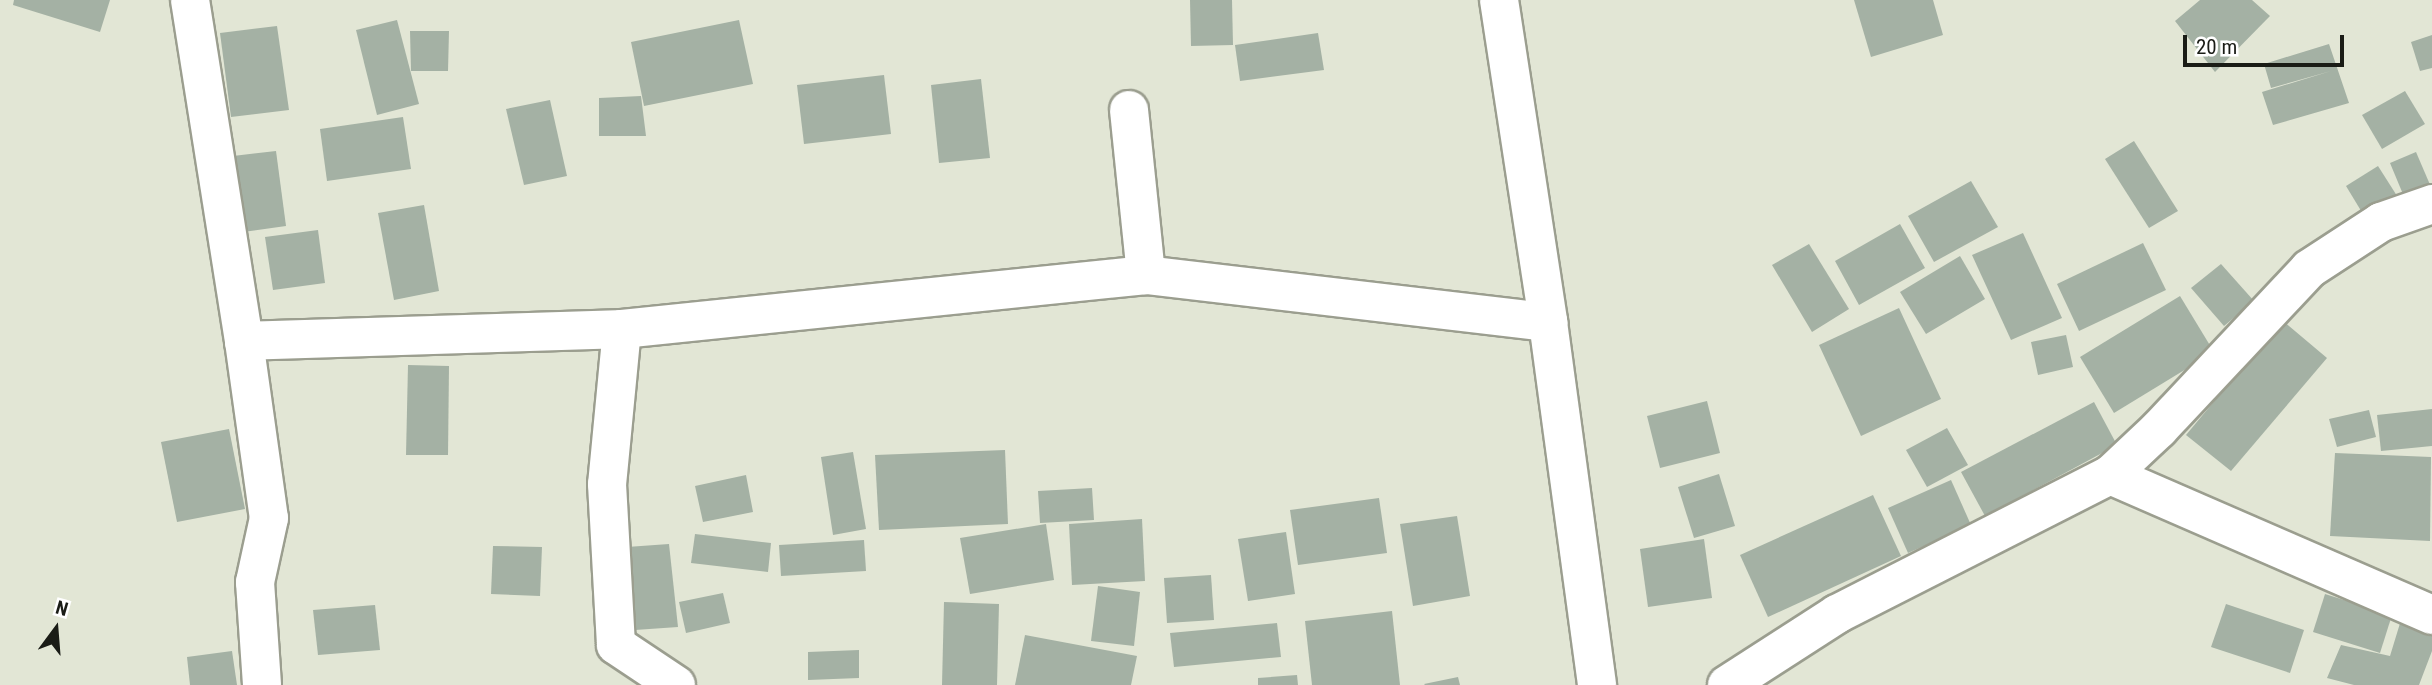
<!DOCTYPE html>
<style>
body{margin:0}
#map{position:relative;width:2432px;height:685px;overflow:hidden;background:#e2e6d5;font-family:"Roboto Condensed",sans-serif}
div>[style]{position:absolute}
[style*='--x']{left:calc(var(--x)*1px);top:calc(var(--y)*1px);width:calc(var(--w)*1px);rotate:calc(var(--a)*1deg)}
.building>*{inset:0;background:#a4b1a4}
.roads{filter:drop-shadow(2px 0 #9b9e8f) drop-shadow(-2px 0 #9b9e8f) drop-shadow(0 2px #9b9e8f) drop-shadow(0 -2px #9b9e8f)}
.street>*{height:38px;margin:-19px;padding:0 19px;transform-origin:19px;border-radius:19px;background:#fff}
.secondary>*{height:38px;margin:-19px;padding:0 19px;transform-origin:19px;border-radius:19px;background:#fff}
span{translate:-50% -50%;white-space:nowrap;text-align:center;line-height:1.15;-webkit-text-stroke:5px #fff;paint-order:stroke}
.north{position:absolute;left:21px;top:594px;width:70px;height:70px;-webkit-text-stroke:5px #fff;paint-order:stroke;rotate:16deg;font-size:19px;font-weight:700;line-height:28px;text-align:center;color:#1a1c16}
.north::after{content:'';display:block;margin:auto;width:24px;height:32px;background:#1a1c16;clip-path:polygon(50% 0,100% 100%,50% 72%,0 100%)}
.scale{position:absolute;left:2183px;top:35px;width:161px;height:32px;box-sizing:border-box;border:4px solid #1a1c16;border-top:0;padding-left:9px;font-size:21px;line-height:24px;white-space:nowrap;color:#1a1c16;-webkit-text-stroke:5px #fff;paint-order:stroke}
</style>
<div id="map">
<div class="building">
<i style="clip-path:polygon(14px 0,110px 0,100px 32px,13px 5px)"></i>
<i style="clip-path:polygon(1190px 0,1232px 0,1233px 45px,1191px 46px)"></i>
<i style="clip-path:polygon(1854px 0,1933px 0,1943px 35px,1871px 57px)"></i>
<i style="clip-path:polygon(2200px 0,2252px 0,2270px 16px,2215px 72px,2175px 21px)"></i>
<i style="clip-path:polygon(397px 20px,419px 104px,377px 115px,356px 30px)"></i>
<i style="clip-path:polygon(739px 20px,753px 84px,644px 106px,631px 42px)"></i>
<i style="clip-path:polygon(277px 26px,289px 110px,231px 117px,220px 33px)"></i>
<i style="clip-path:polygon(410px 31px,449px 31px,448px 71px,411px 71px)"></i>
<i style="clip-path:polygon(1318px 33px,1324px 70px,1240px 81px,1235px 45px)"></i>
<i style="clip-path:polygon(2432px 35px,2432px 68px,2420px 71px,2411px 42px)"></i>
<i style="clip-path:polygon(2329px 44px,2349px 103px,2273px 125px,2262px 92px,2331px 71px,2271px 88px,2264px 64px)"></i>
<i style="clip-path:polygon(884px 75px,891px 134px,804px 144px,797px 85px)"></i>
<i style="clip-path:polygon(981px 79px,990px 158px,939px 163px,931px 85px)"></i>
<i style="clip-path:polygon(2405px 91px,2425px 124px,2382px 149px,2362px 115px)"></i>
<i style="clip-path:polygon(641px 96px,646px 136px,599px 136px,599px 98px)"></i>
<i style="clip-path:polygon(550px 100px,567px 176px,524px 185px,506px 109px)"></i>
<i style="clip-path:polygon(403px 117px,411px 169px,327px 181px,320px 129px)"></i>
<i style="clip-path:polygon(2134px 141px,2178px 211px,2149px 228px,2105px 159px)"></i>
<i style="clip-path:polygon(276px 151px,286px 226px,243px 232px,233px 156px)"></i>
<i style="clip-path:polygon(2416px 152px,2431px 187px,2405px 199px,2390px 163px)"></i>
<i style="clip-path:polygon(2378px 166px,2399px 199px,2366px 219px,2346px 186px)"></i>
<i style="clip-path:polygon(1971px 181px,1998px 227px,1934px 262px,1908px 216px)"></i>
<i style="clip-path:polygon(424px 205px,439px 291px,394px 300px,378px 213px)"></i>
<i style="clip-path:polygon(1900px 224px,1925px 268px,1859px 305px,1835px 261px)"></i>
<i style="clip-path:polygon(318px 230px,325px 283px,273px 290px,265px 237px)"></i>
<i style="clip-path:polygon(2023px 233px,2062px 318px,2011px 340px,1972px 255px)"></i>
<i style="clip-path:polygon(2143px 243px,2166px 290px,2079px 331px,2057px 284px)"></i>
<i style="clip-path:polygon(1809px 244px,1849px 309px,1812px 332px,1772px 265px)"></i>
<i style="clip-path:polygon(1960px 256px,1985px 299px,1926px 334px,1900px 292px)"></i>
<i style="clip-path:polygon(2221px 264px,2254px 301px,2224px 326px,2191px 288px)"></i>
<i style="clip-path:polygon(2180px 296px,2214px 352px,2114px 413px,2080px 357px)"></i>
<i style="clip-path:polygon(1899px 308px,1941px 399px,1861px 436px,1819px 345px)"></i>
<i style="clip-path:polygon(2282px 320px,2327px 358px,2231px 471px,2186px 435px)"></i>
<i style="clip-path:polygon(2066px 335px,2073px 367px,2038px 375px,2031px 342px)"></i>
<i style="clip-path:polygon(408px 365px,449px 366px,448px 455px,406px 455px)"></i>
<i style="clip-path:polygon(1707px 401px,1720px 453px,1660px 468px,1647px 416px)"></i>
<i style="clip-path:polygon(2094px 402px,2117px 445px,1985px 516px,1961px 472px)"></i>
<i style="clip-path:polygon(2432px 409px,2432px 446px,2381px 451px,2377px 415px)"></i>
<i style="clip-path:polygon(2369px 410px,2376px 437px,2337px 447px,2329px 419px)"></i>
<i style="clip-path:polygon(1947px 428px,1968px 465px,1927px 487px,1906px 450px)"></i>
<i style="clip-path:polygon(229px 429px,245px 509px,177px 522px,161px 442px)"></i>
<i style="clip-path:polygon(1005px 450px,1008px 524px,879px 530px,875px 455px)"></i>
<i style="clip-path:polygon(853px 452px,866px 529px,833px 535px,821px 457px)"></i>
<i style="clip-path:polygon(2335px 453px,2431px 457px,2430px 541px,2330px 536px)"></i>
<i style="clip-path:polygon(1719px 474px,1735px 526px,1694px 538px,1678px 487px)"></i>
<i style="clip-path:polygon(746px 475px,753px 512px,703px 522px,695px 486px)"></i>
<i style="clip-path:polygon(1951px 480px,1971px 525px,1908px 553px,1888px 508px)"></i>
<i style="clip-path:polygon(1092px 488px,1094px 520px,1040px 523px,1038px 491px)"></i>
<i style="clip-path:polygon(1873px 495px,1901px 556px,1768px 617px,1740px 555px)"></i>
<i style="clip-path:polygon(1379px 498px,1387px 553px,1298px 565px,1290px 510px)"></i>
<i style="clip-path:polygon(1457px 516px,1470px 596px,1413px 606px,1400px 524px)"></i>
<i style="clip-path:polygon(1142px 519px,1145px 581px,1072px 585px,1069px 524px)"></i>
<i style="clip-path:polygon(1046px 524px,1054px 580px,970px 594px,960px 538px)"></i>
<i style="clip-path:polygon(1286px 532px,1295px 594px,1248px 601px,1238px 539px)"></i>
<i style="clip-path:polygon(695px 534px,771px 543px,768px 572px,691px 563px)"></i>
<i style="clip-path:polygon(1704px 539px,1712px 598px,1648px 607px,1640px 549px)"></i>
<i style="clip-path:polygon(864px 540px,866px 571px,781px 576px,779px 545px)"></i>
<i style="clip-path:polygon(669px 544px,678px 627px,635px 630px,627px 547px)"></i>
<i style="clip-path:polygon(493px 546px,542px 547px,540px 596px,491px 594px)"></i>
<i style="clip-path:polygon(1211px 575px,1214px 620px,1167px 623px,1164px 578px)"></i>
<i style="clip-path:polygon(1098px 586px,1140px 592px,1134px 646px,1091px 641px)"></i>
<i style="clip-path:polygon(723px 593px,730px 623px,686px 633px,679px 602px)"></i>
<i style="clip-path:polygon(2325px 594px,2392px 615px,2380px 653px,2313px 632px)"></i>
<i style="clip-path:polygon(944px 602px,999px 604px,997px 685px,942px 685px)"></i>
<i style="clip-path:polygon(2226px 604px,2304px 630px,2290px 673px,2211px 647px)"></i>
<i style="clip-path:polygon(375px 605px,380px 650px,318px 655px,313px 610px)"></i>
<i style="clip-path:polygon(1392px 611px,1400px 685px,1312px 685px,1305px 621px)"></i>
<i style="clip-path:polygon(2401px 620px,2432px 630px,2432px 651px,2419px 685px,2354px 685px,2327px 678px,2341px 645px,2390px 656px)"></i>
<i style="clip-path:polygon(1277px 623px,1281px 657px,1174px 667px,1170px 633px)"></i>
<i style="clip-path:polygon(1025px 635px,1137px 656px,1131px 685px,1015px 685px)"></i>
<i style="clip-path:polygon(859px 650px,859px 678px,808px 680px,808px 652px)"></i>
<i style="clip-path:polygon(232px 651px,237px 685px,190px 685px,187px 657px)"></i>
<i style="clip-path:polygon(1297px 675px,1298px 685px,1258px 685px,1258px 678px)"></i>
<i style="clip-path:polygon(1458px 677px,1460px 685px,1425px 685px,1424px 684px)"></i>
</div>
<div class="roads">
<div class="street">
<i style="--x:190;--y:0;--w:345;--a:81"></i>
<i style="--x:244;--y:341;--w:378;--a:-1.8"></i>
<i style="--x:622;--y:329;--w:527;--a:-5.88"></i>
<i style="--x:1146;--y:275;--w:405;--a:6.7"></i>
<i style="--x:1129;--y:110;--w:166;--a:84.1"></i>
<i style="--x:622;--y:329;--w:156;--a:95.5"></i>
<i style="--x:607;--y:484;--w:161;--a:86.8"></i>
<i style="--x:616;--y:645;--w:72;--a:33.7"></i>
<i style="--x:244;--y:341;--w:179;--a:82"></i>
<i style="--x:269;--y:518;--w:66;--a:102.3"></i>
<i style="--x:255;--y:582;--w:103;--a:86.1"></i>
<i style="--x:2110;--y:475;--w:351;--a:23.5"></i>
<i style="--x:1727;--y:685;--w:131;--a:-32.8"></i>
<i style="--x:1837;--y:614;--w:306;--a:-27"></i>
<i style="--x:2110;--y:475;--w:67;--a:-43.2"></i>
<i style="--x:2159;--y:429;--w:219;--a:-46.8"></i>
<i style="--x:2309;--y:269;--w:86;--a:-33.1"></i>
<i style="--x:2381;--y:222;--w:54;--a:-19.4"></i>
</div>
<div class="secondary">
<i style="--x:1499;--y:0;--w:326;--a:81.3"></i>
<i style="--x:1548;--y:322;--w:366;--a:82.3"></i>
</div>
</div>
<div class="north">N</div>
<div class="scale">20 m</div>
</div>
